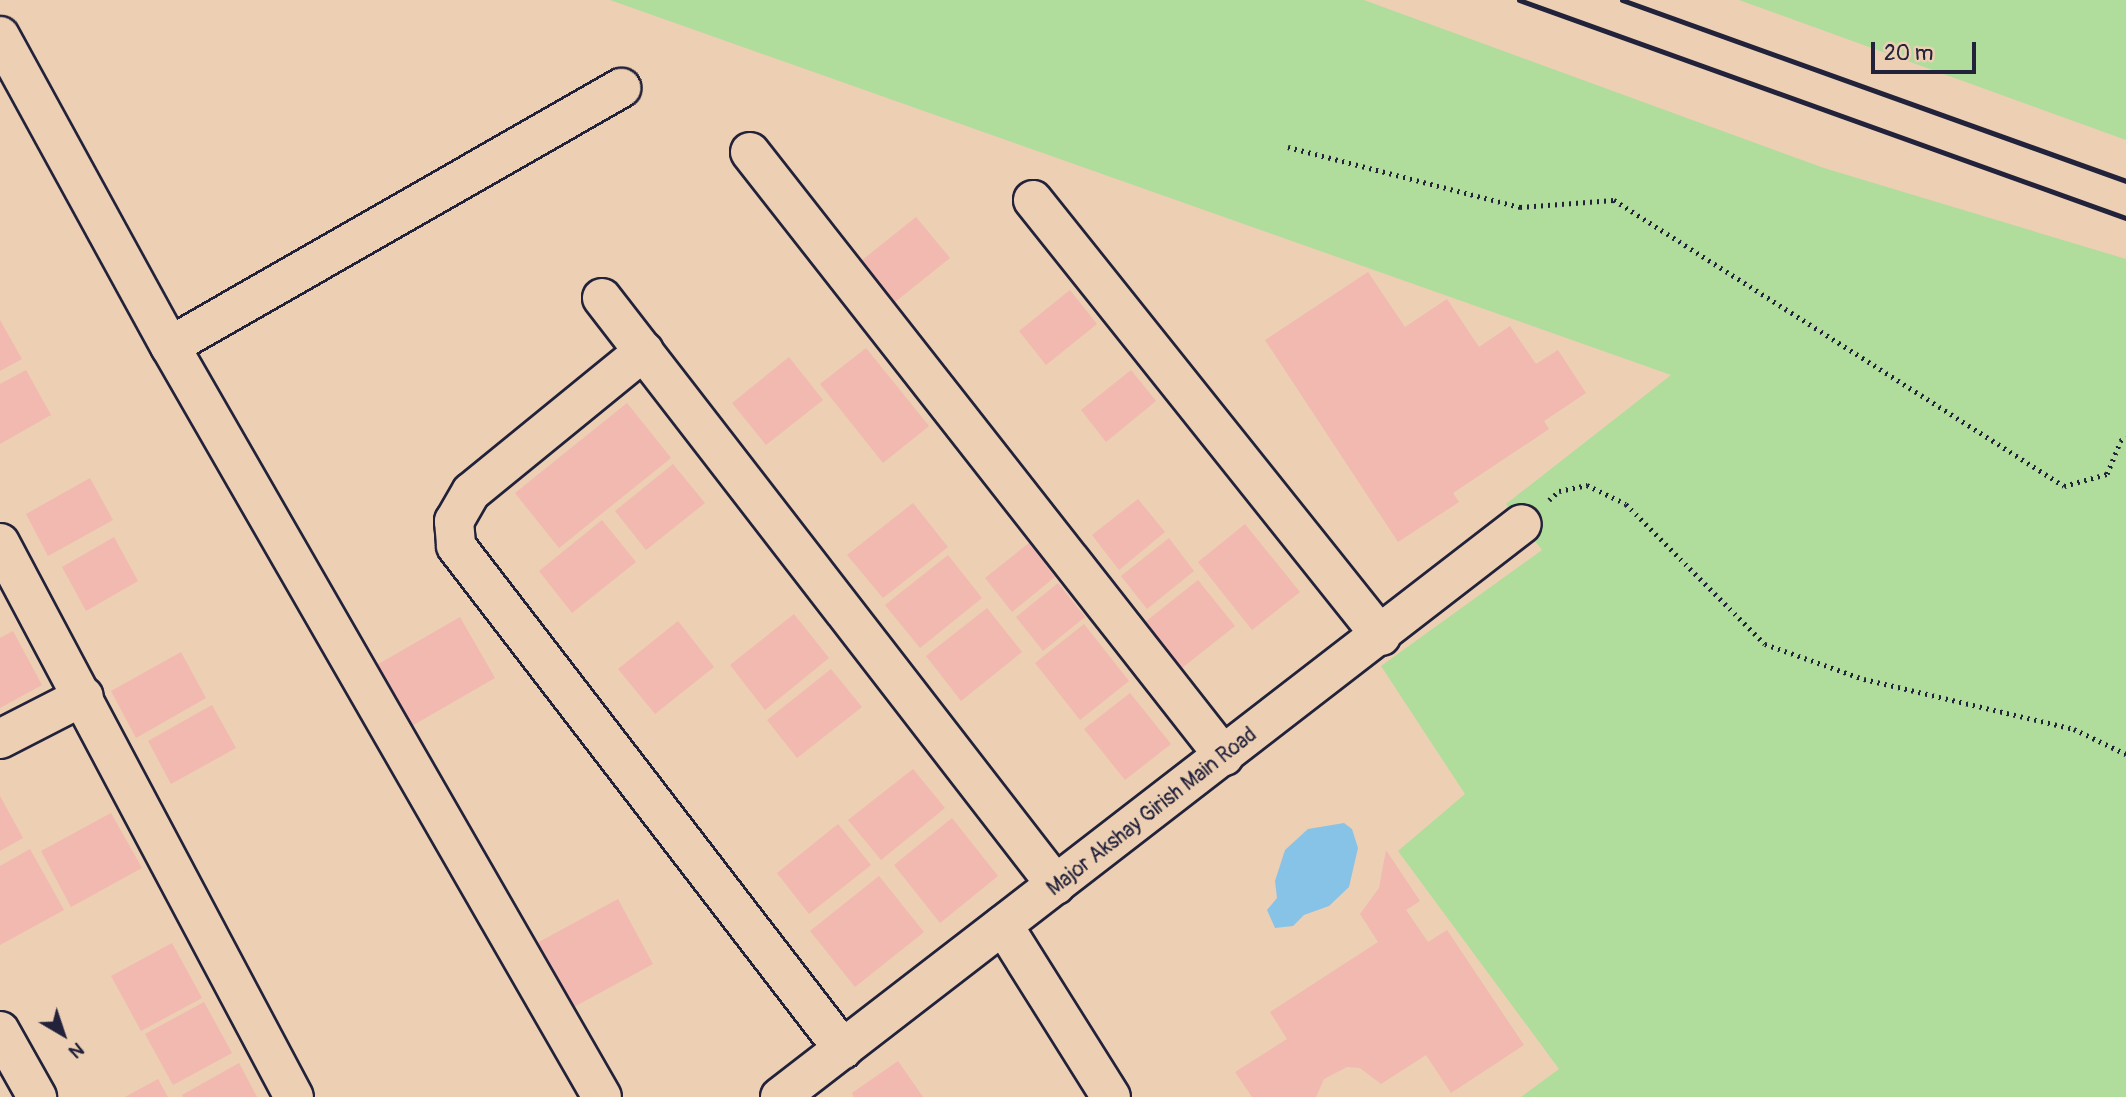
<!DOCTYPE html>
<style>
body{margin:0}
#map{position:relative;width:2126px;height:1097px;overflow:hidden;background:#edcfb3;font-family:Pangolin,sans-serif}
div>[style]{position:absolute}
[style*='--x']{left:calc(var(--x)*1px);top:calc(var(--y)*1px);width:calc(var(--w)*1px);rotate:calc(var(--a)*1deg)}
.green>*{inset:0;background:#b0dd9b}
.water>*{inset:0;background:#87c3e7}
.building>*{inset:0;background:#f1b9b0}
.path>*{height:4.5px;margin-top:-2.25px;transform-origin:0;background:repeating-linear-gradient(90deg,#22223b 0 2px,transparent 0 7px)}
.roads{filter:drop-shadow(2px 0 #22223b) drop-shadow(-2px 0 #22223b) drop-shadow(0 2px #22223b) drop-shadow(0 -2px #22223b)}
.street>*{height:38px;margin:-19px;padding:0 19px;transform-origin:19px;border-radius:19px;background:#edcfb3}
.rail>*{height:5px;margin:-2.5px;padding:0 2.5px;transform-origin:2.5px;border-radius:2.5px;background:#22223b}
span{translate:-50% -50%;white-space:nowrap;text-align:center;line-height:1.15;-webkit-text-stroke:5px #edcfb3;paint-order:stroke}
.street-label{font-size:21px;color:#22223b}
.north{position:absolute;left:28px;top:999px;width:70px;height:70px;-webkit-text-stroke:5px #edcfb3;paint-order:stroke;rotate:141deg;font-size:19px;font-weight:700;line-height:28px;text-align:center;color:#22223b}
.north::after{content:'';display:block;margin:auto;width:24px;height:32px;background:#22223b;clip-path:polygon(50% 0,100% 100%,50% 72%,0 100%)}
.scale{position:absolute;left:1871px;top:42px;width:105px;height:32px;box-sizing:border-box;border:4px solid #22223b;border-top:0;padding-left:9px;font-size:21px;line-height:24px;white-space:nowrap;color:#22223b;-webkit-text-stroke:5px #edcfb3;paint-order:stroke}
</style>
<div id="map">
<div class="green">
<i style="clip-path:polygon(610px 0,1364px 0,1824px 168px,2126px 259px,2126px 1097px,1521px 1097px,1559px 1069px,1398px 851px,1465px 794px,1381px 666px,1542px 550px,1506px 504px,1671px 375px)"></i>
<i style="clip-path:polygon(1739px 0,2126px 0,2126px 140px)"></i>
</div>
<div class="water">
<i style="clip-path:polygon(1344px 823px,1352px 829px,1358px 848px,1349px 887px,1329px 906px,1304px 915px,1293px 926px,1275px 928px,1267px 910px,1277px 898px,1275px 881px,1285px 850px,1308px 829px)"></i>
</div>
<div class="building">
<i style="clip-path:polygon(916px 217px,950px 258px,895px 302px,861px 261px)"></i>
<i style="clip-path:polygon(1368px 272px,1405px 327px,1447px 299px,1479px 347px,1510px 326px,1536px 364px,1558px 350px,1586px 393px,1544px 421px,1549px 429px,1453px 493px,1459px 502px,1398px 542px,1265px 340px)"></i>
<i style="clip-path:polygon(1070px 290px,1097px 324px,1046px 365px,1019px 331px)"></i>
<i style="clip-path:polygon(0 320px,22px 359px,0 371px)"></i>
<i style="clip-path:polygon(866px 348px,929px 426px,883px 463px,820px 384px)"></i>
<i style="clip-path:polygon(789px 357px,823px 400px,766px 445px,732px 403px)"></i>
<i style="clip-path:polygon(26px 370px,51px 415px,0 444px,0 384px)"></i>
<i style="clip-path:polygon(1131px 370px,1156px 401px,1106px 442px,1081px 410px)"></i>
<i style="clip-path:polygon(627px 403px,671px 458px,559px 548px,515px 493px)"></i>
<i style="clip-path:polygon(673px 464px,705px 503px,646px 550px,615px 511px)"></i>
<i style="clip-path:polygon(90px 478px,113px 520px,48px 556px,26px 514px)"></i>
<i style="clip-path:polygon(1138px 499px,1165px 532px,1119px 570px,1092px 535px)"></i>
<i style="clip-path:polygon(913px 503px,948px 547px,883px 598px,847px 555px)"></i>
<i style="clip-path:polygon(602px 520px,636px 562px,572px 613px,539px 571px)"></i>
<i style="clip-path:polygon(1245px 524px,1300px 592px,1252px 630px,1198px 562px)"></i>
<i style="clip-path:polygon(114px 537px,138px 581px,86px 611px,62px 567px)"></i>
<i style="clip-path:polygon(1169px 538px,1194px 571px,1147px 609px,1121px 576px)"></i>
<i style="clip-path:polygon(1029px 543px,1055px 577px,1012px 612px,985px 578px)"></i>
<i style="clip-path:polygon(948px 555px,982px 598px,920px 648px,885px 605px)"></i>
<i style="clip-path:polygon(1198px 580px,1235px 626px,1177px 672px,1140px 626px)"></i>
<i style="clip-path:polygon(1058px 583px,1085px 617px,1043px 651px,1016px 617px)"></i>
<i style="clip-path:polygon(987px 608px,1022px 652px,961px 701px,926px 656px)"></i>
<i style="clip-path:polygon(794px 614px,829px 658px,765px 710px,730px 665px)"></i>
<i style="clip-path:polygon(460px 617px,495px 678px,410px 727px,375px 666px)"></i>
<i style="clip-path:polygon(678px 621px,714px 667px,655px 714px,618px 669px)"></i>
<i style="clip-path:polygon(1084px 624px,1129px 681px,1080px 720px,1035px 663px)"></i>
<i style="clip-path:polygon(13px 631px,42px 685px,0 708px,0 638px)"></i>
<i style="clip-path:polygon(181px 652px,206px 698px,136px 738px,111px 691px)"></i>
<i style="clip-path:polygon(831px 669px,862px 707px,797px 758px,767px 720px)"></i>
<i style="clip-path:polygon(1130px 693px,1171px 744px,1125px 780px,1084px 729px)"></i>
<i style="clip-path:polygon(212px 705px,236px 748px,171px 784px,148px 741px)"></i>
<i style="clip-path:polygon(913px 769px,945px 808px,881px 860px,848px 820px)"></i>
<i style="clip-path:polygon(0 796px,23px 838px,0 851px)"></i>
<i style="clip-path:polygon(111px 813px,142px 868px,71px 907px,41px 851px)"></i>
<i style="clip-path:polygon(952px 818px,998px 876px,940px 923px,894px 865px)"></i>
<i style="clip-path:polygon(838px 824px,871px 865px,809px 914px,777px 873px)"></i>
<i style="clip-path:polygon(30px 849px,64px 910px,0 945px,0 866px)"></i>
<i style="clip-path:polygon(1386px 850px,1420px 901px,1406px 910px,1428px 942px,1447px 930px,1524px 1045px,1451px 1093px,1426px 1055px,1381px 1084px,1360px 1068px,1347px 1067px,1324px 1079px,1316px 1097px,1252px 1097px,1235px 1072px,1287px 1039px,1270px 1012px,1378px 942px,1360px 914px,1379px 888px)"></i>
<i style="clip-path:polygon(879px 876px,924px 932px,855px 987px,810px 931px)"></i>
<i style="clip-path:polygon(618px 899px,653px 964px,572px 1008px,537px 943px)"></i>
<i style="clip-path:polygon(172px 943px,202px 998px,141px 1031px,111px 976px)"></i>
<i style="clip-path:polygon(204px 1002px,232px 1053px,173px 1085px,145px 1034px)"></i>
<i style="clip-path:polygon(898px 1061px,923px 1097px,854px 1097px,852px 1093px)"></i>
<i style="clip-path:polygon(239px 1063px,257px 1097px,183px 1097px,182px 1095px)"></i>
<i style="clip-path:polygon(158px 1079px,168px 1097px,125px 1097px)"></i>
</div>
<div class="path">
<i style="--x:1288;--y:147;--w:240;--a:14.5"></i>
<i style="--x:1520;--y:207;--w:94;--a:-4.3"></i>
<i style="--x:1614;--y:200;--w:533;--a:32.44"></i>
<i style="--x:2064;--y:486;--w:45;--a:-15.6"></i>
<i style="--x:2107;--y:474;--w:35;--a:-68"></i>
<i style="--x:2120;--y:441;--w:7;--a:-34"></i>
<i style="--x:1549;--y:500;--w:13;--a:-42"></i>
<i style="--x:1559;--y:491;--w:29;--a:-12"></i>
<i style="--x:1587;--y:485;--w:43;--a:26"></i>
<i style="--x:1626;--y:504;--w:197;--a:45.2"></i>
<i style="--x:1765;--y:644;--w:105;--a:19.5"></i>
<i style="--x:1864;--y:679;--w:216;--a:13.4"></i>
<i style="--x:2074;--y:729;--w:58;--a:25.7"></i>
</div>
<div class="roads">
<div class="street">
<i style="--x:0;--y:36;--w:354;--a:61.3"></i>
<i style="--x:170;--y:346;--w:866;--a:60.09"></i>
<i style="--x:750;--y:152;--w:768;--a:51.88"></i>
<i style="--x:1033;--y:200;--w:558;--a:51.4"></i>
<i style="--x:602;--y:298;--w:742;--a:52.28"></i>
<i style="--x:170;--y:346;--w:520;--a:-29.77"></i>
<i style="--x:644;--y:351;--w:223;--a:140.8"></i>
<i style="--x:471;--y:492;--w:34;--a:120"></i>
<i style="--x:454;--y:521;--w:25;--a:85"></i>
<i style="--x:456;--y:546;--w:635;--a:52.43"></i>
<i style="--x:0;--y:543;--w:627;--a:62.05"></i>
<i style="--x:0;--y:739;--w:94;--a:-27.1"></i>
<i style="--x:1003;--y:925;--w:203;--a:57.9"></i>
<i style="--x:0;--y:1031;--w:76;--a:60.7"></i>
<i style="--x:780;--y:1097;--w:937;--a:-37.68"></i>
</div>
</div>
<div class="rail">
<i style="--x:1519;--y:0;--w:645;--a:19.76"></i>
<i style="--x:1622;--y:0;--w:536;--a:19.75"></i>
</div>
<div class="street-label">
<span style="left:1152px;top:812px;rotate:-38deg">Major Akshay Girish Main Road</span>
</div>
<div class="north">N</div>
<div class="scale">20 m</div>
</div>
